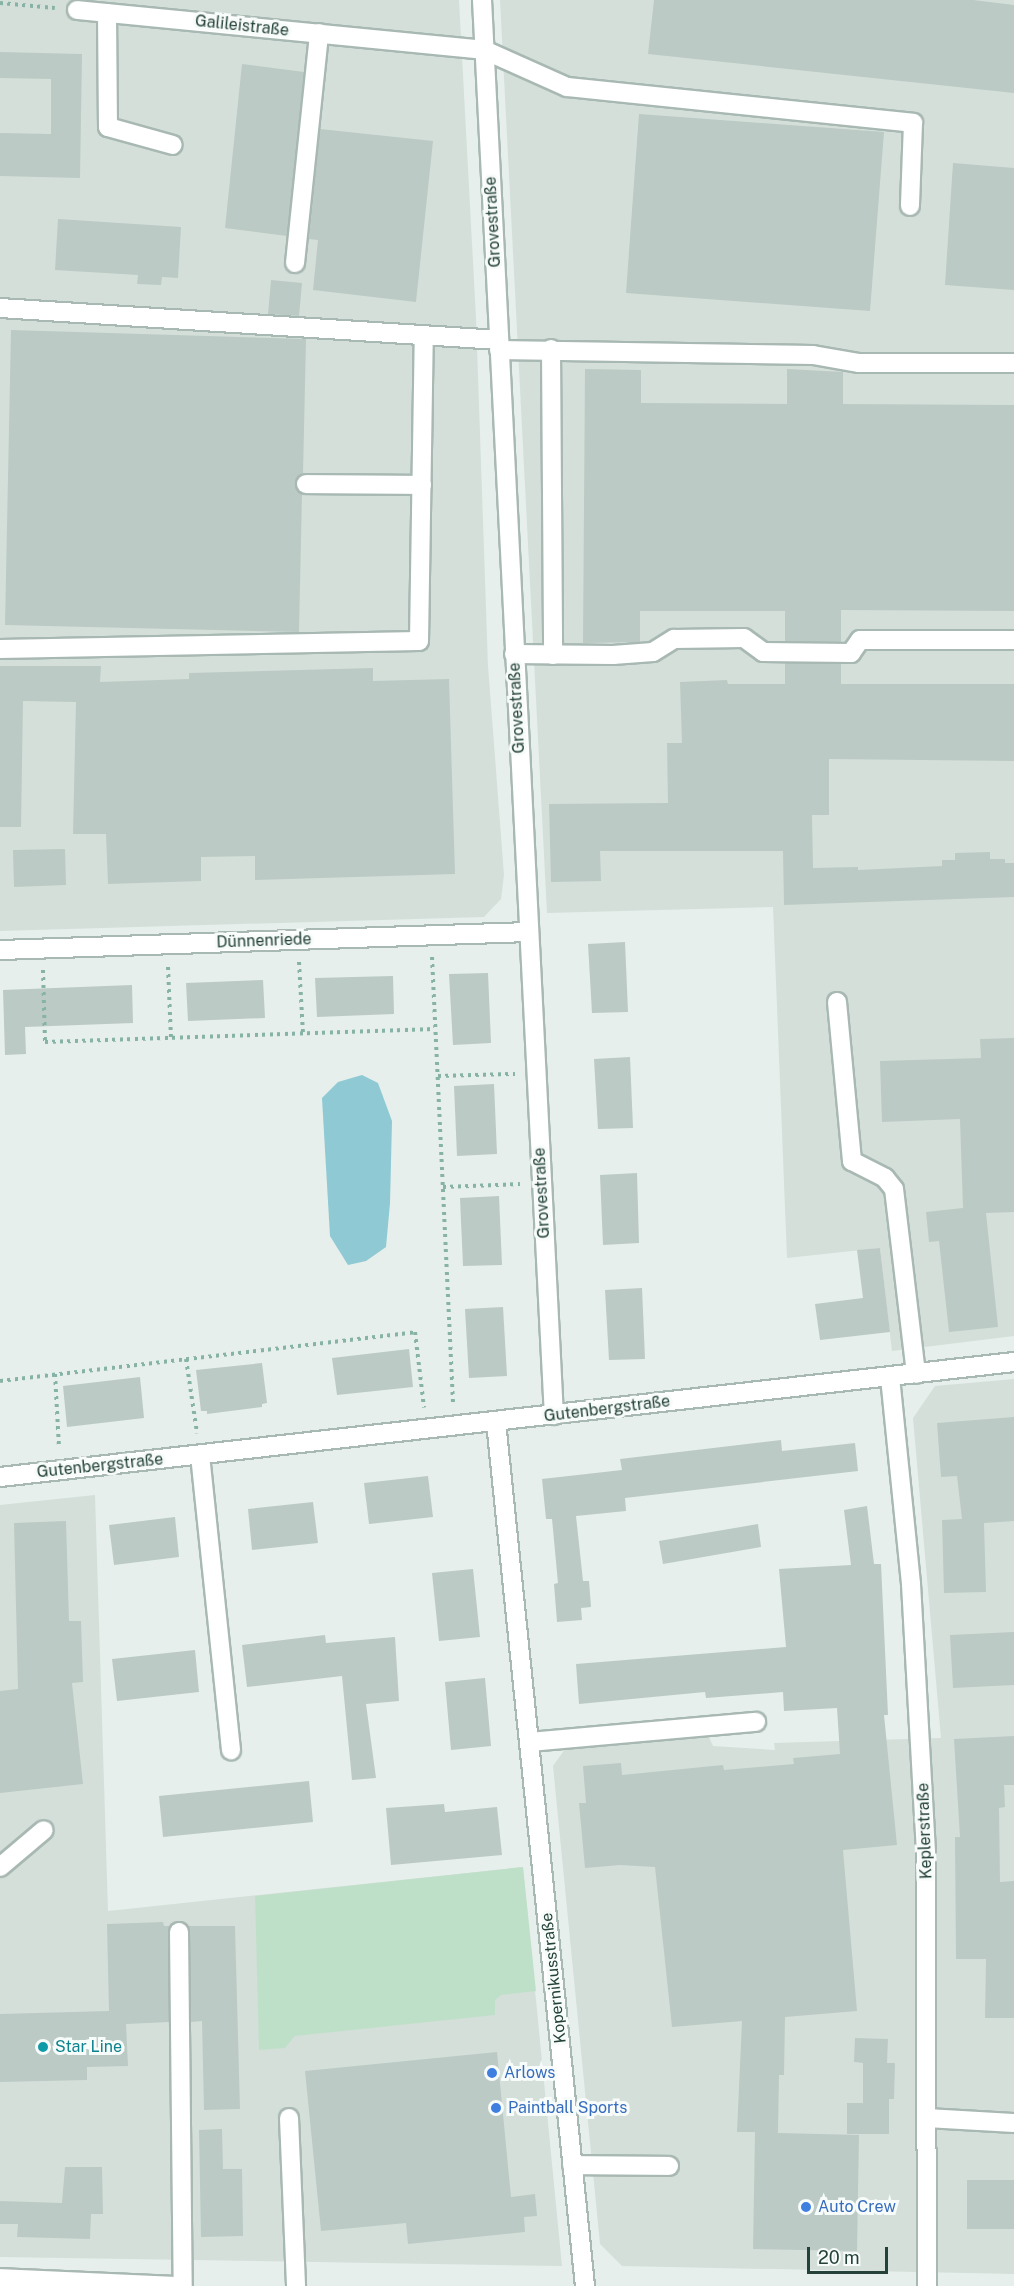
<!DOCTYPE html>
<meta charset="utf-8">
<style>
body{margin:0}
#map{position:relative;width:1014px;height:2286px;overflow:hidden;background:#e6efeb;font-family:"Public Sans",sans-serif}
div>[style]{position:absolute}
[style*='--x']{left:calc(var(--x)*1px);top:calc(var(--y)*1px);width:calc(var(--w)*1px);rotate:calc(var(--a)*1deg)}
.built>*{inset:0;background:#d4dfda}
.green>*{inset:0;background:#bfe0c8}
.water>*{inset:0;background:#8ec9d4}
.building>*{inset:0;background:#bbcac4}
.path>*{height:4px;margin-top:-2px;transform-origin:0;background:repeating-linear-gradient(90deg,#86b3a5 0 3px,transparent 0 7.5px)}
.roads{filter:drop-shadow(2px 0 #a8b8b2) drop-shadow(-2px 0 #a8b8b2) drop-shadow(0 2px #a8b8b2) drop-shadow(0 -2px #a8b8b2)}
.minor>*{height:18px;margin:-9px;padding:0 9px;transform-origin:9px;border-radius:9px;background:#fff}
.dots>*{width:16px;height:16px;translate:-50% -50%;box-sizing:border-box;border:3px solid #f7fbf9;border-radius:50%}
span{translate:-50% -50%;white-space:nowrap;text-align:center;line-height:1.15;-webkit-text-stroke:6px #f7fbf9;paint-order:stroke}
.street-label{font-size:16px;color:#24423a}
.culture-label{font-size:16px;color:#0d838f}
.left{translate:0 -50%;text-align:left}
.shop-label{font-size:16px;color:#366cbe}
.scale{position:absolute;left:807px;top:2247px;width:81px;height:27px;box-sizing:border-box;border:3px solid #24423a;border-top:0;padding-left:8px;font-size:18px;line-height:21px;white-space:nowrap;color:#24423a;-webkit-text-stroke:4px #f7fbf9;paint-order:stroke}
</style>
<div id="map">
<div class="built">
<i style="clip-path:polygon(0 0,459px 0,476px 318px,488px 666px,504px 875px,501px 899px,484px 917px,0 931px)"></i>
<i style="clip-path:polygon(500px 0,1014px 0,1014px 1336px,892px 1351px,880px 1248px,787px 1258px,773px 907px,547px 913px)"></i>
<i style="clip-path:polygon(1014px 1379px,1014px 2274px,622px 2266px,600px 2244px,553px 1766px,565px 1749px,709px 1737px,713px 1746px,775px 1750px,774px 1743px,941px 1738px,913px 1418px,935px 1386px)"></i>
<i style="clip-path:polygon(95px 1495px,108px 1911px,523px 1867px,562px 2266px,0 2257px,0 1505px)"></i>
</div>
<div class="green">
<i style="clip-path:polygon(523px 1867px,536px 1991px,501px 1995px,495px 2000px,495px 2015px,295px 2036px,285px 2048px,259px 2050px,255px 1896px)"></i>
</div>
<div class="water">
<i style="clip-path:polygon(362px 1075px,378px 1083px,392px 1121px,390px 1203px,386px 1247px,366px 1261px,348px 1265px,330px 1236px,322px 1098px,338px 1082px)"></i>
</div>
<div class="building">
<i style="clip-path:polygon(654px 0,973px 0,1014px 5px,1014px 93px,648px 54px)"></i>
<i style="clip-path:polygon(0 52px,82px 54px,80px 178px,0 176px,0 133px,51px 134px,51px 79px,0 78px)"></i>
<i style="clip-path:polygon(242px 64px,304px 72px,287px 236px,225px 228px)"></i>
<i style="clip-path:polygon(639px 114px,884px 132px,870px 311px,626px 293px)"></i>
<i style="clip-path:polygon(320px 129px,433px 141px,416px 302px,313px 290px,318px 240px,309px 239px)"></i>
<i style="clip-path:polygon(953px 163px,1014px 168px,1014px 290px,945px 285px)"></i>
<i style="clip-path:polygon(58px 219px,181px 227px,178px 278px,162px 277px,161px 285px,137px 284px,138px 275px,55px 270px)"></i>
<i style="clip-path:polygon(271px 280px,302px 283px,299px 316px,268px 314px)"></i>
<i style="clip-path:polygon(11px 330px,306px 339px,303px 474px,295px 483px,297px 490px,302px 494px,299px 632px,5px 625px)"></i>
<i style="clip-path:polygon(585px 369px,641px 370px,641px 403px,787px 404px,787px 369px,843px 372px,843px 404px,1014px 405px,1014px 611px,841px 610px,841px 642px,785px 641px,785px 611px,640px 611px,640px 642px,583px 643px)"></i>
<i style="clip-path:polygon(785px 663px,841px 664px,841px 684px,1014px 684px,1014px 761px,829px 759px,829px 815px,812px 815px,813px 868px,858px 867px,858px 870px,942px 866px,942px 860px,955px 860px,955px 853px,990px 852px,990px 859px,1005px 859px,1005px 863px,1014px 863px,1014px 897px,784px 905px,783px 851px,600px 851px,601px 881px,551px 882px,549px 804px,668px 803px,667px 743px,682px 743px,680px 682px,727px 680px,728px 684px,785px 684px)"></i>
<i style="clip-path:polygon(0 666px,101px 666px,100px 682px,189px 679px,189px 673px,373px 668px,373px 681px,449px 679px,455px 874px,255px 880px,255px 856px,201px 857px,201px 881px,108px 884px,106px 834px,73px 834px,76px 702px,23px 701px,21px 827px,0 827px)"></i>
<i style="clip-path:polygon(65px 849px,66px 885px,14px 887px,13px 850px)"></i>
<i style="clip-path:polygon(625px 942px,628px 1012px,592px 1013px,588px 944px)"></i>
<i style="clip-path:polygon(488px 973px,491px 1043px,453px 1045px,449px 974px)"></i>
<i style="clip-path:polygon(393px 976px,394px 1014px,317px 1017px,315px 978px)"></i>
<i style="clip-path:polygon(263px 980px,265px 1018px,188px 1021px,186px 983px)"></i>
<i style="clip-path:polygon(132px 985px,133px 1023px,25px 1027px,26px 1054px,5px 1055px,3px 990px)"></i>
<i style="clip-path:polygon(1014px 1038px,1014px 1212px,986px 1213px,998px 1327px,949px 1332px,939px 1241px,929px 1242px,926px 1212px,963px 1208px,960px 1119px,882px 1122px,880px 1061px,981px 1058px,980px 1039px)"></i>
<i style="clip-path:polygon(630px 1057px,633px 1128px,598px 1129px,594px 1059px)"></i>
<i style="clip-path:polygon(494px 1084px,497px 1154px,457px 1156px,454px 1086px)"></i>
<i style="clip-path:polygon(637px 1173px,639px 1243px,603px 1245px,600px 1175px)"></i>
<i style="clip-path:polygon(499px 1196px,502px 1265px,463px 1266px,460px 1198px)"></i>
<i style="clip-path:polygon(880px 1248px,890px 1332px,820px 1340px,815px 1304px,863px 1298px,857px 1250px)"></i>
<i style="clip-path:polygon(642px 1288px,645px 1359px,609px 1360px,605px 1290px)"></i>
<i style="clip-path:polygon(503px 1307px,507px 1376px,469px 1378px,465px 1309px)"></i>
<i style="clip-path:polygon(409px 1349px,413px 1387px,337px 1395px,332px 1358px)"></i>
<i style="clip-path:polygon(262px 1363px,267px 1403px,262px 1404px,262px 1407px,207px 1414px,207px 1411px,201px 1411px,196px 1370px)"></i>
<i style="clip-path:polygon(140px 1377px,144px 1418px,67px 1427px,63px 1386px)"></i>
<i style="clip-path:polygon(1014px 1417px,1014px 1521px,984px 1523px,986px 1592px,944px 1593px,942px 1520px,962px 1519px,957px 1476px,941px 1477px,937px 1423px)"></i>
<i style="clip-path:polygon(781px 1440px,782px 1451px,855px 1443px,858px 1471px,625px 1498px,626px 1511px,576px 1516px,583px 1581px,589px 1581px,591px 1607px,581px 1608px,582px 1620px,557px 1622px,554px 1584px,558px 1583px,552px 1519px,546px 1519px,542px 1479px,622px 1470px,620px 1459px)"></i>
<i style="clip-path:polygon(428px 1476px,433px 1517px,369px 1524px,364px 1483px)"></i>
<i style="clip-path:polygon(313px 1502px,318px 1543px,252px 1550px,248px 1509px)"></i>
<i style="clip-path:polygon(867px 1506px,874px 1564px,881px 1564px,888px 1715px,884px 1715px,897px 1845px,843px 1850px,857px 2011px,785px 2017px,784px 2075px,779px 2075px,778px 2133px,859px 2135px,857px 2251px,753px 2249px,755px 2132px,737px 2132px,742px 2021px,672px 2027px,655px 1867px,620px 1865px,585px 1868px,579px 1803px,586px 1803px,583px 1766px,621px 1763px,622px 1775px,723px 1765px,724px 1770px,794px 1764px,793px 1758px,840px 1754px,837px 1708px,784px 1711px,783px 1692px,706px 1698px,705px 1692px,579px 1704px,576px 1664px,786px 1647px,779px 1569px,851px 1565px,844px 1510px)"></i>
<i style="clip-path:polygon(175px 1517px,179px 1557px,114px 1565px,109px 1525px)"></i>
<i style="clip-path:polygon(66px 1521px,69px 1621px,81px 1621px,83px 1682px,72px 1683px,83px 1784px,0 1793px,0 1691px,18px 1689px,14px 1523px)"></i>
<i style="clip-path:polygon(758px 1524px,761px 1547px,663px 1564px,659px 1541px)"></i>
<i style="clip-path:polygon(473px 1569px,480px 1637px,439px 1641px,432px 1573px)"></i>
<i style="clip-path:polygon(1014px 1632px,1014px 1685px,953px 1688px,950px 1635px)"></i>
<i style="clip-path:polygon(325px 1635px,326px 1643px,395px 1637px,399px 1701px,366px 1704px,376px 1778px,352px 1780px,342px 1676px,247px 1687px,242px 1645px)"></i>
<i style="clip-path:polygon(195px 1650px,199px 1692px,117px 1701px,112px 1659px)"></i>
<i style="clip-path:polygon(485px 1678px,491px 1746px,451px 1750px,445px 1682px)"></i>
<i style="clip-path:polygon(1014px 1736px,1014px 1785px,1004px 1785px,1005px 1807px,999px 1808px,1000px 1882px,1014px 1881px,1014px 2018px,985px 2018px,986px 1959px,956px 1959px,955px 1837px,960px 1837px,954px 1739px)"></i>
<i style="clip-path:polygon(309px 1781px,313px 1822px,163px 1837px,159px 1796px)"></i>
<i style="clip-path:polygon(444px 1804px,445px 1812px,497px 1807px,502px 1855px,391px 1865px,386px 1808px)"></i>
<i style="clip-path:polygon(163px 1922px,164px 1926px,169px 1926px,169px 2022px,126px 2024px,128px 2066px,87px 2067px,87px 2080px,0 2082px,0 2014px,109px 2011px,107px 1924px)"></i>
<i style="clip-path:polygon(188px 1926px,235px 1926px,240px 2109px,204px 2110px,202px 2021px,191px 2022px)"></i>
<i style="clip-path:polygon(855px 2038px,888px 2039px,887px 2063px,895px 2063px,894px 2099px,889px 2099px,889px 2134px,847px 2134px,847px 2103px,863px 2103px,863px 2063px,854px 2062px)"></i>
<i style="clip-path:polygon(497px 2052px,511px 2197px,535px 2194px,537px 2216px,524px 2217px,525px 2232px,408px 2244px,406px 2223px,321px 2231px,305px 2071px)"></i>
<i style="clip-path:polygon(222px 2129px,223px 2169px,242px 2169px,243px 2236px,201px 2237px,199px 2130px)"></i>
<i style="clip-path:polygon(65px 2167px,102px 2167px,103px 2214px,91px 2214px,90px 2239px,17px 2237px,18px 2224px,0 2224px,0 2201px,62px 2203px)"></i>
<i style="clip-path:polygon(967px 2180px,1014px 2180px,1014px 2229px,967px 2229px)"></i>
</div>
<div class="path">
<i style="--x:0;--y:3;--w:55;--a:5.2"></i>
<i style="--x:432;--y:957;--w:448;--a:87.3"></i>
<i style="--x:299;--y:962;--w:72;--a:86.8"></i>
<i style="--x:168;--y:967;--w:71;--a:87.6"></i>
<i style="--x:43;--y:970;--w:72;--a:88.4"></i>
<i style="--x:45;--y:1042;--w:390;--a:-1.9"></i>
<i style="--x:438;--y:1076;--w:77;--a:-1.5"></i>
<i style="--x:443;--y:1187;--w:77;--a:-2.2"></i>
<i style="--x:186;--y:1359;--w:75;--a:81.5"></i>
<i style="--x:55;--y:1374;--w:75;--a:86.9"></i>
<i style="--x:0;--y:1381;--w:418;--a:-6.7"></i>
<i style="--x:415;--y:1332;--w:76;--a:83.2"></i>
</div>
<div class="roads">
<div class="minor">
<i style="--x:482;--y:0;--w:1417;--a:87.09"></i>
<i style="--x:77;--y:10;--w:409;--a:5.6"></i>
<i style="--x:484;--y:50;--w:91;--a:24"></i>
<i style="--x:567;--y:87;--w:348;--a:5.9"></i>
<i style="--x:913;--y:123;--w:83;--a:92.1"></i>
<i style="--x:107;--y:13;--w:114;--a:89.5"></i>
<i style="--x:108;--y:127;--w:67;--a:15.5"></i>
<i style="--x:295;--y:263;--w:231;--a:-84"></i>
<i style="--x:0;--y:308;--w:500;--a:3.67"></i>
<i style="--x:551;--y:349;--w:306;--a:89.6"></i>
<i style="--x:499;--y:350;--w:314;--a:0.9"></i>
<i style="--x:813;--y:355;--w:47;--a:9.9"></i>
<i style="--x:859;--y:363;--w:155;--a:0"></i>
<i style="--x:306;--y:484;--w:116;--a:0.5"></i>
<i style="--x:0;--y:649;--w:419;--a:-1.1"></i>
<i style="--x:419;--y:641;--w:305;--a:-89.1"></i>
<i style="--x:514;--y:654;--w:99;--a:0.6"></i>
<i style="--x:613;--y:655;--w:40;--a:-4.3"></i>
<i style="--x:653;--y:652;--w:25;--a:-32"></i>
<i style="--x:674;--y:639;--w:70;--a:-0.8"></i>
<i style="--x:744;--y:638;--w:24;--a:36"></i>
<i style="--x:763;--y:652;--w:88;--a:0.7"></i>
<i style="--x:851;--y:653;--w:16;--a:-55"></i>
<i style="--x:860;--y:640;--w:154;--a:0"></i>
<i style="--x:0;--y:950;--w:528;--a:-1.95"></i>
<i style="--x:837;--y:1002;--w:160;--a:84.6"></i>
<i style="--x:852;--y:1161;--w:37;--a:27"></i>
<i style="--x:885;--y:1178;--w:14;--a:51"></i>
<i style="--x:894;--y:1189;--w:186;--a:83.2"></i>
<i style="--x:890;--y:1377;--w:208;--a:84.2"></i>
<i style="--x:911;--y:1584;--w:268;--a:86.8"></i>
<i style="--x:926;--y:1852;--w:434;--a:89.9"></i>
<i style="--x:496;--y:1422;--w:869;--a:84.12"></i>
<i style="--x:200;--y:1455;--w:297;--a:84"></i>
<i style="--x:0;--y:1477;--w:1021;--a:-6.47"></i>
<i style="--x:530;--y:1742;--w:227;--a:-5.1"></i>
<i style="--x:0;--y:1867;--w:57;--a:-40.1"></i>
<i style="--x:179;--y:1932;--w:354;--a:89.4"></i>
<i style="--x:289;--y:2118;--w:168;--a:87.6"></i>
<i style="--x:927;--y:2118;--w:87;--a:3.3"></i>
<i style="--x:572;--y:2165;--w:97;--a:0.6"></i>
<i style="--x:0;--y:2278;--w:173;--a:2.6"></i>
</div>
</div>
<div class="dots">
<i style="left:43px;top:2047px;background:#0f9aa8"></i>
<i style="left:492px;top:2073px;background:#3f7fe0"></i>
<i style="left:496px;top:2108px;background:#3f7fe0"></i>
<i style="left:806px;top:2207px;background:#3f7fe0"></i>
</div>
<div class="street-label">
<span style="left:242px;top:26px;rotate:6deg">Galileistraße</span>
<span style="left:493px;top:222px;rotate:-93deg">Grovestraße</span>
<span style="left:517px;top:708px;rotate:-93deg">Grovestraße</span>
<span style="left:264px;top:941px;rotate:-2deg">Dünnenriede</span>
<span style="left:542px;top:1193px;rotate:-93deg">Grovestraße</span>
<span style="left:607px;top:1409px;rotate:-7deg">Gutenbergstraße</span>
<span style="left:100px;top:1466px;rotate:-6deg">Gutenbergstraße</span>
<span style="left:925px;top:1831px;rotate:-92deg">Keplerstraße</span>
<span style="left:554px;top:1978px;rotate:-96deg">Kopernikusstraße</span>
</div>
<div class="culture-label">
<span class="left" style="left:55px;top:2047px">Star Line</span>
</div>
<div class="shop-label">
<span class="left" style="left:504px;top:2073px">Arlows</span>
<span class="left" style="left:508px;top:2108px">Paintball Sports</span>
<span class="left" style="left:818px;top:2207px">Auto Crew</span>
</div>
<div class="scale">20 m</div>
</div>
